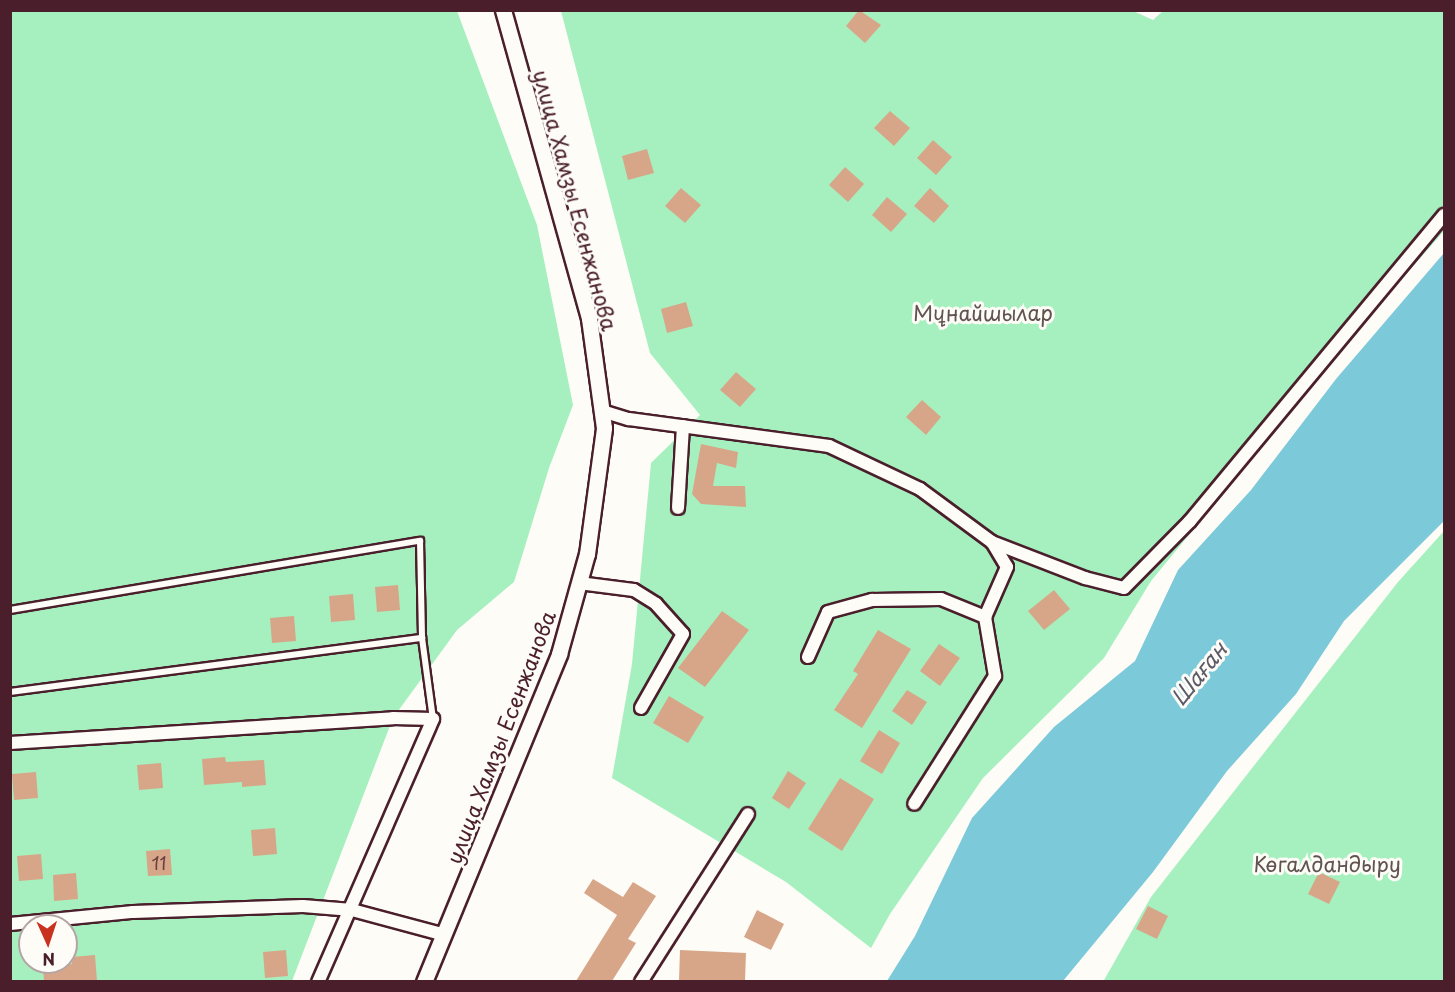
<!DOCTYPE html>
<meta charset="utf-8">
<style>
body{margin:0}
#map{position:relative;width:1455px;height:992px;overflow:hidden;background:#fdfcf7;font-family:"Playpen Sans",sans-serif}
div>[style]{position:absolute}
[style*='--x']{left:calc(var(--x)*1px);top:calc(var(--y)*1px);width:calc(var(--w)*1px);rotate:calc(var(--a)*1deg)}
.green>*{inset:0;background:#a6f0bf}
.water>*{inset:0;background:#7cc9da}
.building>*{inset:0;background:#d7a689}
.roads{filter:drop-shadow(2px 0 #4a1f2b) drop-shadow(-2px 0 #4a1f2b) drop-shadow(0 2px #4a1f2b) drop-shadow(0 -2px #4a1f2b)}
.service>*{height:6px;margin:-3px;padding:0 3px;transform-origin:3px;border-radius:3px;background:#fdfcf7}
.minor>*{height:12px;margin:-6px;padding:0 6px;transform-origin:6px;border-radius:6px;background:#fdfcf7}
.tertiary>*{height:15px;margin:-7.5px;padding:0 7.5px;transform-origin:7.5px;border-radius:7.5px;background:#fdfcf7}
span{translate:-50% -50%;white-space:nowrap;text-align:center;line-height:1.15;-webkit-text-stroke:6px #fdfcf7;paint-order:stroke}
.number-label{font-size:18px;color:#6d4142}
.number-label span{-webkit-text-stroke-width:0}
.street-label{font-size:21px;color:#4a1f2b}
.park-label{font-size:21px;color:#615350}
.water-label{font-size:22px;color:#5c5a68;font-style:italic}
.frame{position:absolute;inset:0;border:12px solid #4a1f2b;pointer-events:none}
.north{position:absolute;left:18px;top:914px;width:60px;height:60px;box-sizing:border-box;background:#fdfcf7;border:2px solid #b5a4a5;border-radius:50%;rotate:177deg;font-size:16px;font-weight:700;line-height:24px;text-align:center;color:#4a1f2b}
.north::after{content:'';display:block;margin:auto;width:21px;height:27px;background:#c8321e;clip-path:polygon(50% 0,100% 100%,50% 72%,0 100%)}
</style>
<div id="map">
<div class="green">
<i style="clip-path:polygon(1131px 10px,1153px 20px,1164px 10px,1444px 11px,1444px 231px,1370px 315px,1151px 581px,1104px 658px,983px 778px,890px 914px,871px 948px,786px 882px,612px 778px,632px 664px,651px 463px,700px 415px,650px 353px,561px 11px)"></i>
<i style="clip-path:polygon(evenodd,10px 11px,457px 11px,537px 225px,573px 405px,549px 468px,514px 582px,457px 630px,393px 718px,292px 981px,11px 981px,10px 11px,30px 926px,66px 926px,66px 962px,30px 962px,30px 926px)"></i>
<i style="clip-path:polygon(1444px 531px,1444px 981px,1103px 982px,1151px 897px,1398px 582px)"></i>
</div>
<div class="water">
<i style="clip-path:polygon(1444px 253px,1444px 521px,1344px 621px,1296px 694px,1227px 771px,1153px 872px,1063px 981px,887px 981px,915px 936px,972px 818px,1054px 727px,1135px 661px,1178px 570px,1251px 490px,1336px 379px)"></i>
</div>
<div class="building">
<i style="clip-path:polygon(859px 10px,881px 25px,865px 43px,846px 26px)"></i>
<i style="clip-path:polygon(890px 111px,910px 128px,894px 146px,874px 128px)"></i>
<i style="clip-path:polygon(933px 140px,952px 157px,936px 175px,917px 158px)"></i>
<i style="clip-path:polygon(647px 149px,654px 173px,628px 180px,622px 156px)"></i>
<i style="clip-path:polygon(845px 167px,864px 184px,848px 202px,829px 185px)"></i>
<i style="clip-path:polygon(681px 188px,701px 205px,685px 223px,665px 206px)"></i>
<i style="clip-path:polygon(930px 188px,949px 206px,934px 223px,914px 206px)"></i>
<i style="clip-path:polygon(887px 197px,907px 214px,891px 232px,872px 215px)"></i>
<i style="clip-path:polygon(686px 302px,693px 326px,667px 333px,661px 309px)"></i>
<i style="clip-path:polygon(736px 372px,756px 389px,740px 407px,720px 390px)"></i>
<i style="clip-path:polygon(922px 400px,941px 417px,926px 435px,906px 417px)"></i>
<i style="clip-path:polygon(701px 444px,738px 452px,736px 468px,717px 463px,713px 486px,745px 486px,746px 507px,701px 504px,692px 494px)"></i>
<i style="clip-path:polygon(398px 585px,400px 610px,377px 612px,375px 587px)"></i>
<i style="clip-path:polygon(1054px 590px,1070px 609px,1044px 630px,1028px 611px)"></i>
<i style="clip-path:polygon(353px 594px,355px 620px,331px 622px,329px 596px)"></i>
<i style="clip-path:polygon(722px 611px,749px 630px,705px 687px,678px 668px)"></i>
<i style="clip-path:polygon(294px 616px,296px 641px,272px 643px,270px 618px)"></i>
<i style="clip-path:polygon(878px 630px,911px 649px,862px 728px,834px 710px,858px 674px,853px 671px)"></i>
<i style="clip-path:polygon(939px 644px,960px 658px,940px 686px,920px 671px)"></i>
<i style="clip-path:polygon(907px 690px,927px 702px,912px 725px,892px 711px)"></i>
<i style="clip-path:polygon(669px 696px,704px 717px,688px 743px,653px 723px)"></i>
<i style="clip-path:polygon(879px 730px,900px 743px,882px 774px,860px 761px)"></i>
<i style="clip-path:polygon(225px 757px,226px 762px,264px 760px,266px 785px,242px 787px,242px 782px,204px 785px,202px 759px)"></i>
<i style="clip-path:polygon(161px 763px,163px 788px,139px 790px,137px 765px)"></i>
<i style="clip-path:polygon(788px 771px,806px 783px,789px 809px,772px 798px)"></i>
<i style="clip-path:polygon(36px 772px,38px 798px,14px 800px,12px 774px)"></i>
<i style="clip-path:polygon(840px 778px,874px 799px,842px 851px,808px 829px)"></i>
<i style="clip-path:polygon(275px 828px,277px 854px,253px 856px,251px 830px)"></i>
<i style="clip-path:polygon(170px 849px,172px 875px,148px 876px,146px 851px)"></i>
<i style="clip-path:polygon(41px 854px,43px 879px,19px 881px,17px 856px)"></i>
<i style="clip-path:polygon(1319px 872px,1340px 882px,1329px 904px,1308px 894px)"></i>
<i style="clip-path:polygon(76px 873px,78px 899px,54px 901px,53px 875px)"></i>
<i style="clip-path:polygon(593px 879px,623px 897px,633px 882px,656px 896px,628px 939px,636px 943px,612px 981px,576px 981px,617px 915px,584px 893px)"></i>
<i style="clip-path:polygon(1148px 906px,1168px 916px,1157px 939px,1136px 929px)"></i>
<i style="clip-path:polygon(757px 910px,784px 924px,771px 950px,744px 937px)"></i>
<i style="clip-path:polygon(286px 950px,288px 976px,265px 978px,263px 952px)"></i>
<i style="clip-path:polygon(680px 950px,746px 953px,745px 981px,679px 981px)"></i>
<i style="clip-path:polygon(95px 955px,97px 981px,44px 981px,43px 967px,72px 964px,71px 957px)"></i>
</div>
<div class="roads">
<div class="service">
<i style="--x:10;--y:610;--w:416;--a:-9.6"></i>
<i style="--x:420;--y:541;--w:97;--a:88.8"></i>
<i style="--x:422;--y:638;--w:82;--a:82.3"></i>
<i style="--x:10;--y:692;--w:416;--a:-7.5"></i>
</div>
<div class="minor">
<i style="--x:602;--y:411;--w:28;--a:17"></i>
<i style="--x:629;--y:419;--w:202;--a:7.7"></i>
<i style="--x:829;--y:446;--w:101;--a:25.3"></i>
<i style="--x:920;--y:489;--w:89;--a:36.4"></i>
<i style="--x:992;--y:542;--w:29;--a:59"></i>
<i style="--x:1007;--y:567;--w:55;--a:113.7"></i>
<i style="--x:985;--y:617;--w:60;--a:80.4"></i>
<i style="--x:995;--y:676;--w:151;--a:122.3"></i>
<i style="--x:678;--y:508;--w:82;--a:-86.5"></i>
<i style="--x:992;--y:542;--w:100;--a:21.2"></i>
<i style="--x:1085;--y:578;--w:40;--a:14.4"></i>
<i style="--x:1124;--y:588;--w:94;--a:-45.4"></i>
<i style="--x:1190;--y:521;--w:398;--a:-50.3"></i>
<i style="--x:579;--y:583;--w:55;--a:7.3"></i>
<i style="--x:634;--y:590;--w:26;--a:32"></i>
<i style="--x:656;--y:604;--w:40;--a:48"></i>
<i style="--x:683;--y:634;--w:85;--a:119.6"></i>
<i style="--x:808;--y:657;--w:49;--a:-66"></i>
<i style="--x:828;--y:612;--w:46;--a:-15.3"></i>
<i style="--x:872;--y:600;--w:69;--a:-0.8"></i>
<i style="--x:941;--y:599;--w:48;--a:22.2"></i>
<i style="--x:10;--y:743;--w:384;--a:-3.7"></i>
<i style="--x:393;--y:718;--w:40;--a:1.4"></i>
<i style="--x:433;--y:719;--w:287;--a:113.6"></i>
<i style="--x:10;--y:924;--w:124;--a:-5.6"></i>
<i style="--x:133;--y:912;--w:170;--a:-2"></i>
<i style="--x:303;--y:906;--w:49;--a:4.7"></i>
<i style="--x:352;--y:910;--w:96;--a:15"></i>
<i style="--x:641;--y:982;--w:199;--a:-57.5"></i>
</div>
<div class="tertiary">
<i style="--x:424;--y:982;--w:355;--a:-67.6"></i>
<i style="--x:559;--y:654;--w:104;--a:-74.4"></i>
<i style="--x:587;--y:554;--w:127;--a:-82.3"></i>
<i style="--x:604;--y:428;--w:111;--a:-97.8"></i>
<i style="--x:589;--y:318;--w:320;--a:-105.6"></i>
</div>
</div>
<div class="number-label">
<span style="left:159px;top:863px">11</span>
</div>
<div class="street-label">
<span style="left:576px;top:200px;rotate:75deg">улица Хамзы Есенжанова</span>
<span style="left:500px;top:737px;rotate:-69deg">улица Хамзы Есенжанова</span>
</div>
<div class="park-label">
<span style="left:983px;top:312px">Мұнайшылар</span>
<span style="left:1327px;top:863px">Көгалдандыру</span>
</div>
<div class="water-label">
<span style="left:1198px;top:673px;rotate:-51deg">Шаған</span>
</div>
<div class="frame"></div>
<div class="north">N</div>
</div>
